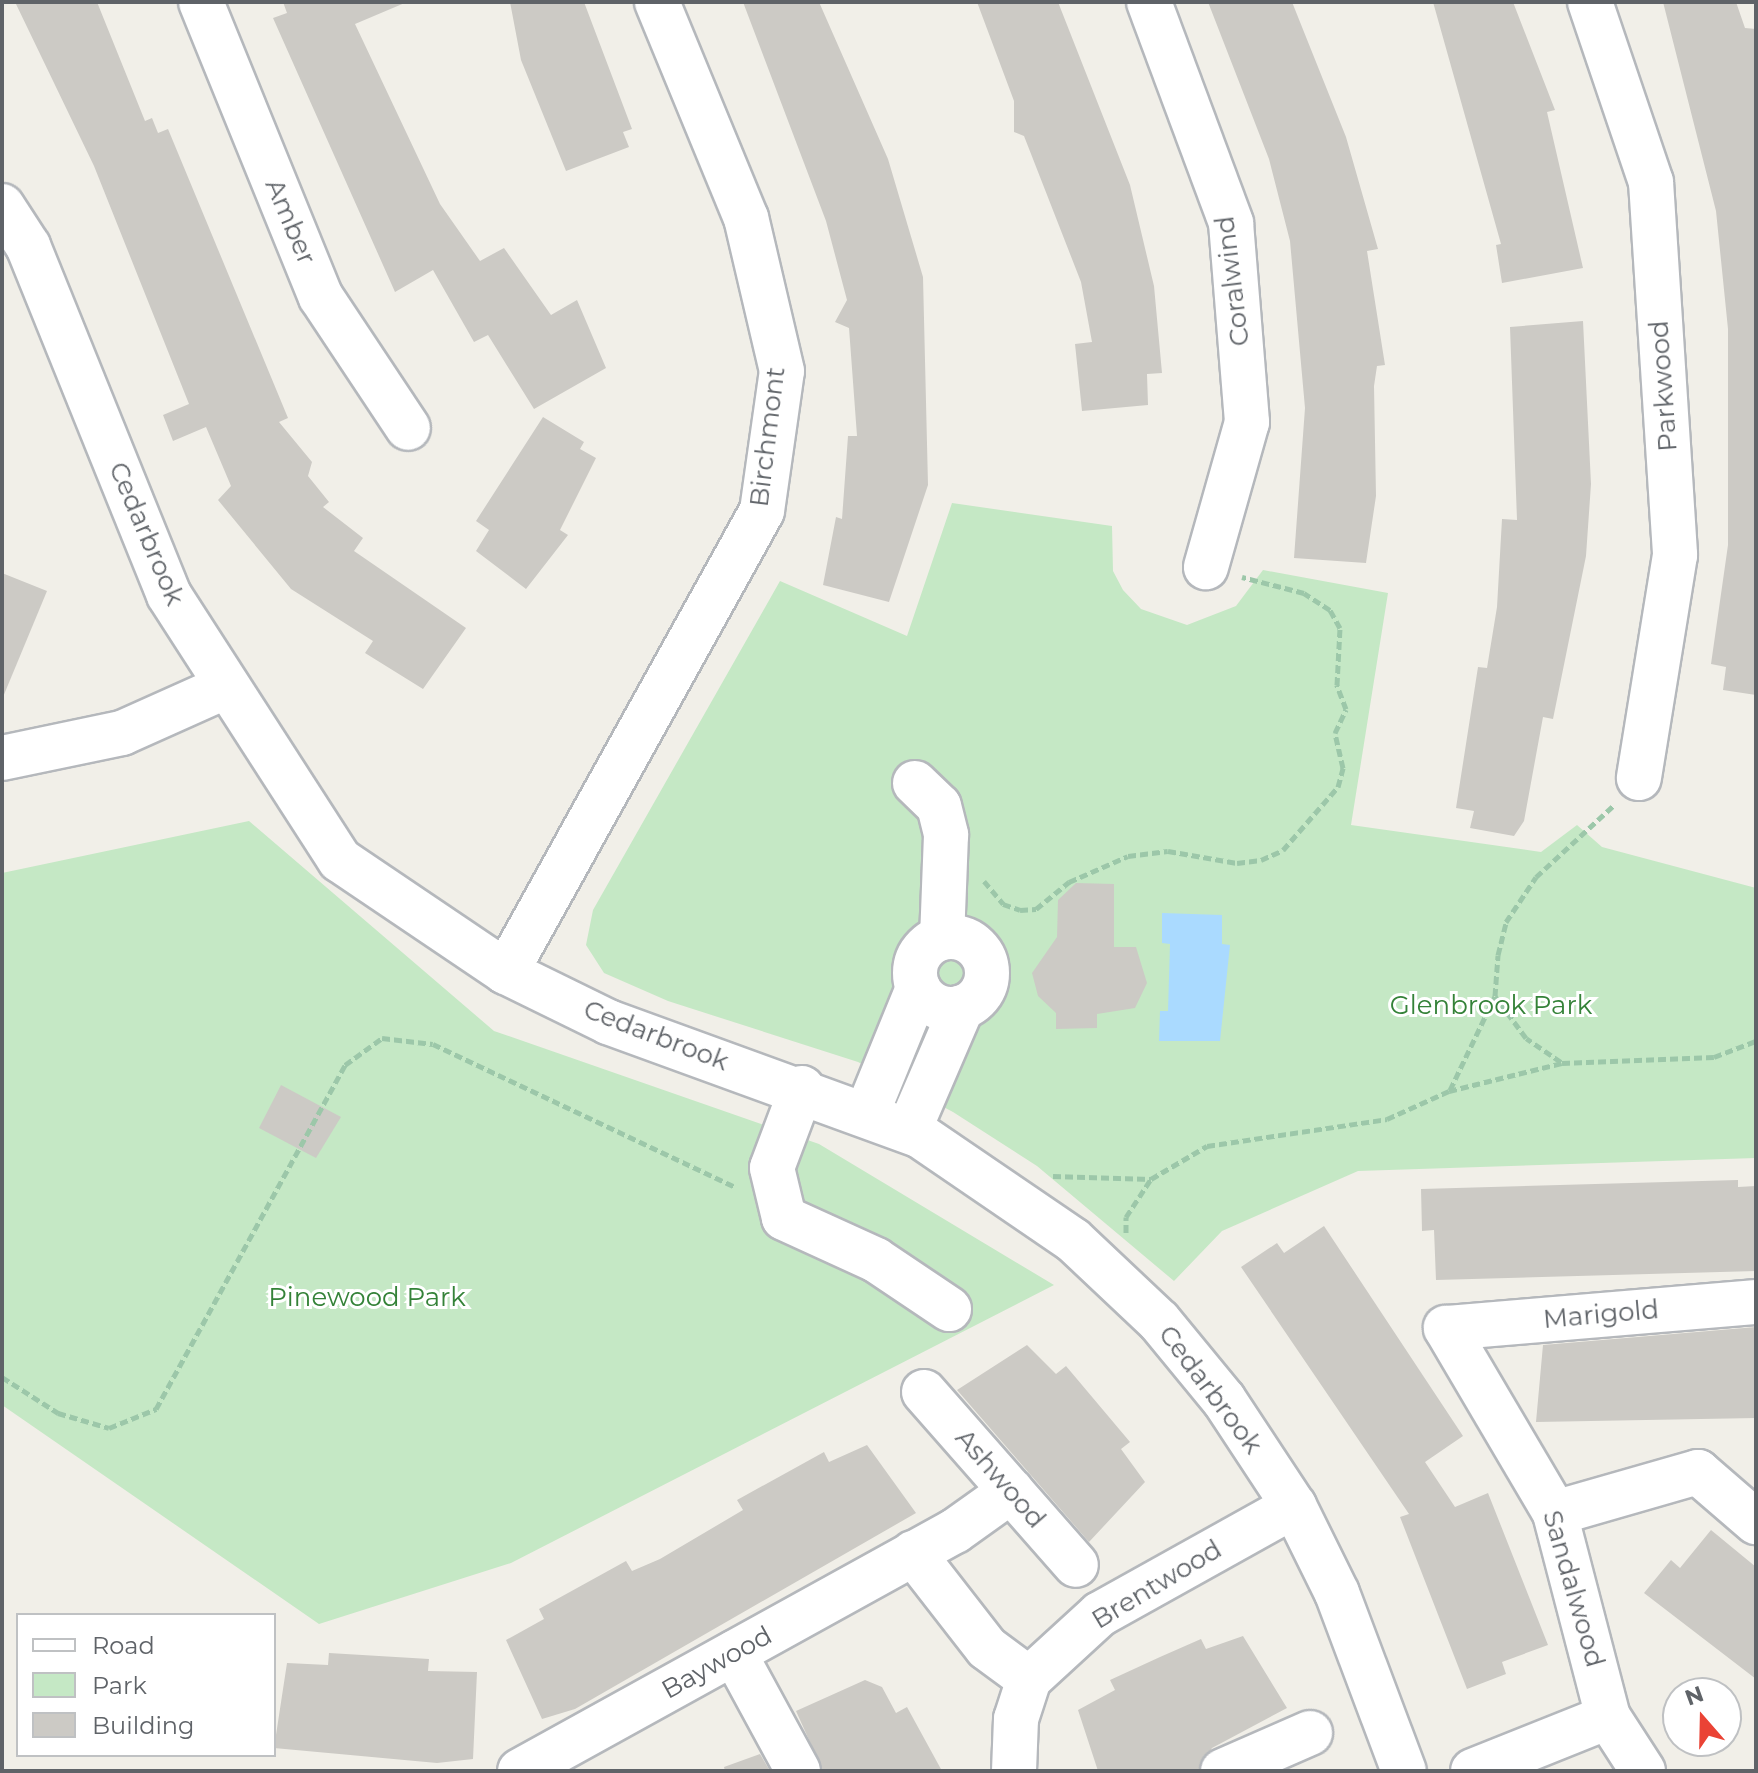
<!DOCTYPE html>
<style>
body{margin:0}
#map{position:relative;width:1758px;height:1773px;overflow:hidden;background:#f1efe8;font-family:Montserrat,sans-serif}
div>[style]{position:absolute}
[style*='--x']{left:calc(var(--x)*1px);top:calc(var(--y)*1px);width:calc(var(--w)*1px);rotate:calc(var(--a)*1deg)}
.green>*{inset:0;background:#c5e8c5}
.water>*{inset:0;background:#aadaff}
.building>*{inset:0;background:#cccac5}
.path>*{height:5px;margin-top:-2.5px;transform-origin:0;background:repeating-linear-gradient(90deg,#9cc7a9 0 8px,transparent 0 12px)}
.roads{filter:drop-shadow(2px 0 #b5b8bc) drop-shadow(-2px 0 #b5b8bc) drop-shadow(0 2px #b5b8bc) drop-shadow(0 -2px #b5b8bc)}
.minor>*{height:44px;margin:-22px;padding:0 22px;transform-origin:22px;border-radius:22px;background:#fff}
.minor>.ring{margin:-22px;padding:0;box-sizing:content-box;background:none;border:44px solid #fff;border-radius:50%}
span{translate:-50% -50%;white-space:nowrap;text-align:center;line-height:1.15;-webkit-text-stroke:6px #fff;paint-order:stroke}
.street-label{font-size:26px;color:#5f6368}
.park-label{font-size:26px;color:#348238}
.frame{position:absolute;inset:0;border:4px solid #5f6368;pointer-events:none}
.legend{position:absolute;left:16px;top:1613px;width:260px;height:144px;box-sizing:border-box;background:#fff;border:2px solid #bfc1c3;margin:0;padding:10px 14px;list-style:none;font-size:24px;color:#5f6368}
.legend li{display:flex;align-items:center;gap:16px;height:40px}
.legend b{width:40px;border:2px solid #bfc1c3}
.north{position:absolute;left:1662px;top:1677px;width:80px;height:80px;box-sizing:border-box;background:#fff;border:2px solid #bfc1c3;border-radius:50%;rotate:340deg;font-size:22px;font-weight:700;line-height:32px;text-align:center;color:#5f6368}
.north::after{content:'';display:block;margin:auto;width:28px;height:36px;background:#ea4335;clip-path:polygon(50% 0,100% 100%,50% 72%,0 100%)}
</style>
<div id="map">
<div class="green">
<i style="clip-path:polygon(952px 503px,1112px 526px,1113px 571px,1123px 590px,1141px 609px,1187px 625px,1236px 606px,1263px 570px,1388px 593px,1351px 825px,1541px 852px,1577px 825px,1602px 847px,1756px 888px,1756px 1158px,1358px 1171px,1222px 1231px,1174px 1281px,1037px 1166px,953px 1112px,858px 1062px,668px 1001px,604px 973px,586px 945px,593px 910px,780px 581px,907px 636px)"></i>
<i style="clip-path:polygon(249px 821px,494px 1031px,819px 1144px,1054px 1285px,511px 1563px,319px 1624px,2px 1405px,2px 873px)"></i>
</div>
<div class="water">
<i style="clip-path:polygon(1162px 913px,1222px 915px,1222px 944px,1230px 945px,1220px 1041px,1159px 1041px,1160px 1011px,1168px 1011px,1170px 944px,1162px 943px)"></i>
</div>
<div class="building">
<i style="clip-path:polygon(15px 2px,97px 2px,145px 121px,152px 118px,158px 133px,168px 129px,288px 418px,279px 422px,312px 462px,308px 476px,329px 502px,323px 507px,363px 538px,354px 551px,466px 628px,423px 689px,365px 653px,373px 641px,291px 589px,218px 500px,231px 486px,206px 427px,173px 441px,163px 415px,189px 404px,94px 166px)"></i>
<i style="clip-path:polygon(283px 2px,407px 2px,355px 24px,440px 204px,480px 261px,504px 248px,551px 315px,577px 300px,606px 368px,534px 409px,488px 335px,474px 342px,433px 270px,395px 292px,273px 18px,287px 13px)"></i>
<i style="clip-path:polygon(510px 2px,584px 2px,632px 129px,623px 132px,629px 147px,566px 171px,521px 60px)"></i>
<i style="clip-path:polygon(743px 2px,819px 2px,888px 159px,923px 277px,928px 485px,889px 602px,823px 585px,836px 517px,842px 519px,848px 436px,857px 436px,849px 328px,835px 322px,847px 300px,826px 221px)"></i>
<i style="clip-path:polygon(977px 2px,1058px 2px,1130px 185px,1154px 286px,1162px 373px,1147px 374px,1148px 405px,1082px 411px,1075px 344px,1092px 342px,1081px 282px,1024px 136px,1014px 132px,1014px 101px)"></i>
<i style="clip-path:polygon(1208px 2px,1292px 2px,1346px 137px,1378px 249px,1367px 251px,1385px 365px,1377px 366px,1374px 386px,1376px 496px,1366px 563px,1294px 558px,1305px 408px,1290px 241px,1269px 159px)"></i>
<i style="clip-path:polygon(1433px 2px,1513px 2px,1555px 110px,1547px 112px,1583px 268px,1502px 283px,1496px 245px,1501px 244px)"></i>
<i style="clip-path:polygon(1663px 2px,1736px 2px,1745px 28px,1756px 29px,1756px 695px,1723px 690px,1726px 667px,1711px 664px,1728px 545px,1728px 329px,1716px 211px)"></i>
<i style="clip-path:polygon(1583px 321px,1591px 484px,1586px 556px,1553px 719px,1543px 717px,1524px 821px,1514px 836px,1470px 828px,1474px 811px,1456px 808px,1478px 667px,1487px 668px,1497px 607px,1502px 519px,1517px 520px,1510px 327px)"></i>
<i style="clip-path:polygon(543px 417px,584px 442px,580px 449px,596px 458px,560px 530px,568px 535px,526px 589px,476px 551px,489px 530px,476px 521px)"></i>
<i style="clip-path:polygon(2px 573px,47px 591px,3px 697px,2px 697px)"></i>
<i style="clip-path:polygon(1076px 883px,1114px 884px,1114px 947px,1136px 947px,1147px 983px,1135px 1008px,1097px 1014px,1097px 1028px,1056px 1029px,1056px 1013px,1038px 996px,1032px 973px,1057px 937px,1058px 900px)"></i>
<i style="clip-path:polygon(281px 1085px,341px 1117px,316px 1158px,259px 1128px)"></i>
<i style="clip-path:polygon(1738px 1180px,1738px 1187px,1756px 1186px,1756px 1271px,1436px 1280px,1434px 1230px,1422px 1231px,1421px 1189px)"></i>
<i style="clip-path:polygon(1324px 1226px,1463px 1436px,1425px 1462px,1455px 1507px,1488px 1493px,1548px 1645px,1502px 1662px,1506px 1674px,1467px 1689px,1400px 1517px,1409px 1514px,1241px 1267px,1277px 1243px,1284px 1253px)"></i>
<i style="clip-path:polygon(1756px 1327px,1756px 1418px,1536px 1422px,1543px 1345px)"></i>
<i style="clip-path:polygon(1027px 1345px,1056px 1374px,1066px 1366px,1130px 1442px,1121px 1449px,1145px 1482px,1089px 1542px,957px 1390px)"></i>
<i style="clip-path:polygon(867px 1445px,916px 1513px,575px 1709px,542px 1719px,506px 1640px,544px 1619px,539px 1609px,626px 1561px,632px 1571px,660px 1559px,743px 1510px,737px 1500px,824px 1452px,829px 1462px)"></i>
<i style="clip-path:polygon(1711px 1530px,1756px 1567px,1756px 1679px,1644px 1593px,1671px 1560px,1680px 1568px)"></i>
<i style="clip-path:polygon(1243px 1636px,1287px 1708px,1212px 1748px,1198px 1771px,1098px 1771px,1078px 1710px,1115px 1690px,1110px 1680px,1160px 1657px,1201px 1639px,1206px 1649px)"></i>
<i style="clip-path:polygon(329px 1653px,429px 1659px,428px 1671px,477px 1672px,473px 1759px,437px 1763px,274px 1748px,287px 1663px,328px 1665px)"></i>
<i style="clip-path:polygon(865px 1680px,882px 1687px,896px 1713px,907px 1707px,942px 1771px,823px 1771px,796px 1711px)"></i>
<i style="clip-path:polygon(760px 1754px,770px 1771px,725px 1771px,724px 1767px)"></i>
</div>
<div class="path">
<i style="--x:984;--y:881;--w:30;--a:50"></i>
<i style="--x:1003;--y:904;--w:18;--a:19"></i>
<i style="--x:1020;--y:910;--w:16;--a:-4"></i>
<i style="--x:1036;--y:909;--w:43;--a:-39.3"></i>
<i style="--x:1069;--y:882;--w:64;--a:-23.8"></i>
<i style="--x:1128;--y:856;--w:40;--a:-7.1"></i>
<i style="--x:1168;--y:851;--w:70;--a:9.9"></i>
<i style="--x:1237;--y:863;--w:24;--a:-7"></i>
<i style="--x:1261;--y:860;--w:24;--a:-24"></i>
<i style="--x:1283;--y:850;--w:84;--a:-48.9"></i>
<i style="--x:1338;--y:787;--w:20;--a:-75"></i>
<i style="--x:1343;--y:768;--w:36;--a:-103"></i>
<i style="--x:1335;--y:733;--w:26;--a:-65"></i>
<i style="--x:1346;--y:709;--w:26;--a:-111"></i>
<i style="--x:1337;--y:685;--w:57;--a:-87"></i>
<i style="--x:1340;--y:628;--w:21;--a:-119"></i>
<i style="--x:1330;--y:610;--w:31;--a:-147"></i>
<i style="--x:1304;--y:593;--w:64;--a:-165.5"></i>
<i style="--x:1561;--y:1062;--w:42;--a:-145.6"></i>
<i style="--x:1526;--y:1038;--w:52;--a:-126.4"></i>
<i style="--x:1495;--y:996;--w:41;--a:-85.8"></i>
<i style="--x:1498;--y:955;--w:34;--a:-76"></i>
<i style="--x:1506;--y:922;--w:54;--a:-56.3"></i>
<i style="--x:1536;--y:877;--w:106;--a:-42.7"></i>
<i style="--x:1450;--y:1090;--w:104;--a:-64.4"></i>
<i style="--x:1053;--y:1176;--w:98;--a:1.8"></i>
<i style="--x:1126;--y:1233;--w:16;--a:-90"></i>
<i style="--x:1126;--y:1217;--w:45;--a:-56.7"></i>
<i style="--x:1151;--y:1179;--w:65;--a:-30.5"></i>
<i style="--x:1207;--y:1146;--w:182;--a:-8.5"></i>
<i style="--x:1387;--y:1119;--w:68;--a:-24.3"></i>
<i style="--x:1449;--y:1091;--w:116;--a:-13.9"></i>
<i style="--x:1562;--y:1063;--w:152;--a:-2.3"></i>
<i style="--x:1714;--y:1057;--w:45;--a:-20.9"></i>
<i style="--x:2;--y:1377;--w:67;--a:32.7"></i>
<i style="--x:58;--y:1413;--w:53;--a:16.4"></i>
<i style="--x:109;--y:1428;--w:51;--a:-22"></i>
<i style="--x:156;--y:1409;--w:393;--a:-61.2"></i>
<i style="--x:345;--y:1065;--w:46;--a:-36.1"></i>
<i style="--x:382;--y:1038;--w:51;--a:6.7"></i>
<i style="--x:433;--y:1044;--w:335;--a:25.3"></i>
</div>
<div class="roads">
<div class="minor">
<i style="--x:201;--y:2;--w:318;--a:67.9"></i>
<i style="--x:321;--y:297;--w:157;--a:56.4"></i>
<i style="--x:1149;--y:2;--w:236;--a:69.6"></i>
<i style="--x:1231;--y:223;--w:200;--a:85.4"></i>
<i style="--x:1247;--y:422;--w:151;--a:105.8"></i>
<i style="--x:1590;--y:2;--w:190;--a:71.3"></i>
<i style="--x:1651;--y:182;--w:374;--a:86.3"></i>
<i style="--x:1675;--y:555;--w:226;--a:99.2"></i>
<i style="--x:2;--y:206;--w:48;--a:57"></i>
<i style="--x:28;--y:246;--w:376;--a:68"></i>
<i style="--x:169;--y:595;--w:315;--a:57.2"></i>
<i style="--x:340;--y:860;--w:200;--a:34"></i>
<i style="--x:506;--y:972;--w:114;--a:26.1"></i>
<i style="--x:608;--y:1022;--w:331;--a:20"></i>
<i style="--x:919;--y:1135;--w:186;--a:34.3"></i>
<i style="--x:1073;--y:1240;--w:118;--a:43.3"></i>
<i style="--x:1159;--y:1321;--w:102;--a:50.6"></i>
<i style="--x:1224;--y:1400;--w:127;--a:56.6"></i>
<i style="--x:1294;--y:1506;--w:97;--a:63.7"></i>
<i style="--x:1337;--y:1593;--w:190;--a:69.4"></i>
<i style="--x:2;--y:758;--w:123;--a:-11.8"></i>
<i style="--x:122;--y:733;--w:115;--a:-24.1"></i>
<i style="--x:915;--y:783;--w:33;--a:44"></i>
<i style="--x:939;--y:806;--w:30;--a:76"></i>
<i style="--x:946;--y:835;--w:103;--a:92.2"></i>
<i class="ring" style="left:915px;top:937px;width:28px;height:28px"></i>
<i style="--x:506;--y:972;--w:527;--a:-60.96"></i>
<i style="--x:762;--y:511;--w:141;--a:-81.9"></i>
<i style="--x:782;--y:371;--w:157;--a:-103.2"></i>
<i style="--x:746;--y:218;--w:234;--a:-112.4"></i>
<i style="--x:802;--y:1088;--w:85;--a:110.6"></i>
<i style="--x:772;--y:1168;--w:51;--a:76.5"></i>
<i style="--x:784;--y:1218;--w:101;--a:24.5"></i>
<i style="--x:876;--y:1260;--w:88;--a:33.9"></i>
<i style="--x:867;--y:1113;--w:135;--a:-67.8"></i>
<i style="--x:909;--y:1130;--w:134;--a:-66.7"></i>
<i style="--x:924;--y:1392;--w:230;--a:48.7"></i>
<i style="--x:1555;--y:1513;--w:149;--a:-16"></i>
<i style="--x:1698;--y:1472;--w:77;--a:40.8"></i>
<i style="--x:913;--y:1553;--w:120;--a:52.1"></i>
<i style="--x:987;--y:1648;--w:52;--a:36.4"></i>
<i style="--x:734;--y:1653;--w:134;--a:61.5"></i>
<i style="--x:520;--y:1771;--w:497;--a:-28.9"></i>
<i style="--x:955;--y:1531;--w:69;--a:-35.5"></i>
<i style="--x:1014;--y:1771;--w:52;--a:-87.8"></i>
<i style="--x:1016;--y:1719;--w:42;--a:-72"></i>
<i style="--x:1029;--y:1679;--w:96;--a:-42.5"></i>
<i style="--x:1100;--y:1614;--w:222;--a:-29.1"></i>
<i style="--x:1223;--y:1771;--w:95;--a:-23.6"></i>
<i style="--x:1473;--y:1771;--w:145;--a:-21.8"></i>
<i style="--x:1643;--y:1771;--w:64;--a:-122.9"></i>
<i style="--x:1608;--y:1717;--w:211;--a:-104.6"></i>
<i style="--x:1555;--y:1513;--w:215;--a:-120.5"></i>
<i style="--x:1446;--y:1328;--w:311;--a:-4.8"></i>
</div>
</div>
<div class="street-label">
<span style="left:290px;top:222px;rotate:67deg">Amber</span>
<span style="left:1233px;top:281px;rotate:-97deg">Coralwind</span>
<span style="left:1664px;top:386px;rotate:-94deg">Parkwood</span>
<span style="left:768px;top:437px;rotate:-83deg">Birchmont</span>
<span style="left:146px;top:534px;rotate:67deg">Cedarbrook</span>
<span style="left:656px;top:1036px;rotate:21deg">Cedarbrook</span>
<span style="left:1601px;top:1315px;rotate:-5deg">Marigold</span>
<span style="left:1210px;top:1390px;rotate:53deg">Cedarbrook</span>
<span style="left:1000px;top:1479px;rotate:49deg">Ashwood</span>
<span style="left:1157px;top:1585px;rotate:-31deg">Brentwood</span>
<span style="left:1573px;top:1589px;rotate:74deg">Sandalwood</span>
<span style="left:717px;top:1663px;rotate:-29deg">Baywood</span>
</div>
<div class="park-label">
<span style="left:1491px;top:1006px">Glenbrook Park</span>
<span style="left:367px;top:1298px">Pinewood Park</span>
</div>
<div class="frame"></div>
<ul class="legend">
<li><b style="height:10px;background:#fff"></b>Road</li>
<li><b style="height:22px;background:#c5e8c5"></b>Park</li>
<li><b style="height:22px;background:#cccac5"></b>Building</li>
</ul>
<div class="north">N</div>
</div>
